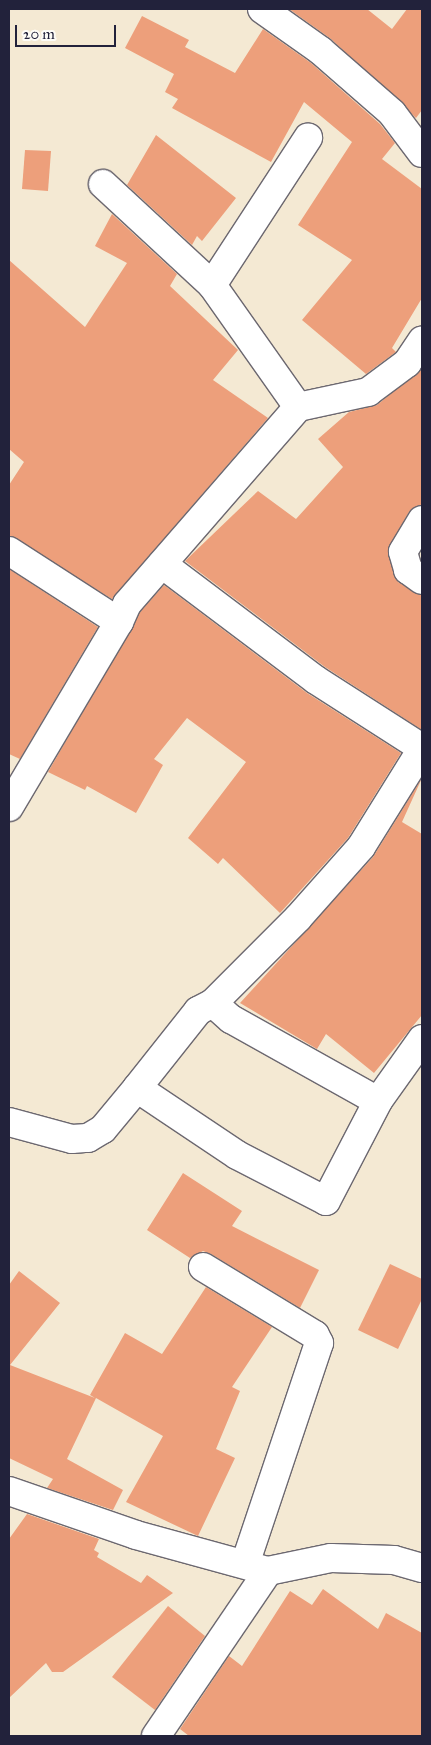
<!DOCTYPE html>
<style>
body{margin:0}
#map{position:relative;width:431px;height:1745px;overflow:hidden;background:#f4e9d3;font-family:"IM FELL Great Primer",serif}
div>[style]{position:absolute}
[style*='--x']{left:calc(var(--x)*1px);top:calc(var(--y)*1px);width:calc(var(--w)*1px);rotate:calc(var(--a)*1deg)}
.building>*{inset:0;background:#ed9f7b}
.roads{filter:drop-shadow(1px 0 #6c6870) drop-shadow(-1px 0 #6c6870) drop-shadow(0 1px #6c6870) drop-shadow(0 -1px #6c6870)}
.minor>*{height:28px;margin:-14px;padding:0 14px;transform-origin:14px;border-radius:14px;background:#fff}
span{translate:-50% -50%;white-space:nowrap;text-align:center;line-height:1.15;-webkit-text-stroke:4px #fdfcf7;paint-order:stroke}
.frame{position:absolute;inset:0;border:10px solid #22223b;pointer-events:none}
.scale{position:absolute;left:15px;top:25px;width:101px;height:22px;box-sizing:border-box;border:2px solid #22223b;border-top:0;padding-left:6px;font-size:15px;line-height:18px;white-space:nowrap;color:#22223b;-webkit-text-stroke:4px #fdfcf7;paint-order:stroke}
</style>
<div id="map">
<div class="building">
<i style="clip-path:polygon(289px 9px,367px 9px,392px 29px,407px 9px,422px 9px,422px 110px,416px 118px,331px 39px)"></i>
<i style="clip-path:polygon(142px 16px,189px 40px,185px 47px,235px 73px,263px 29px,311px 63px,380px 124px,395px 143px,382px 159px,422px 189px,422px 298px,392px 348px,396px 352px,366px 374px,302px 320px,352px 260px,298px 225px,352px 142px,304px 102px,271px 162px,172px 108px,178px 99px,165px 92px,174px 74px,125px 48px)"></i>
<i style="clip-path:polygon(156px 135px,236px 198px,202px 241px,197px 236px,192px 245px,127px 185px)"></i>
<i style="clip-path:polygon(25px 150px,51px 151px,48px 191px,22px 189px)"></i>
<i style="clip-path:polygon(112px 214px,177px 274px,170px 286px,238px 350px,213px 380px,268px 418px,112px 599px,9px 536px,9px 485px,24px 462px,9px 449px,9px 260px,85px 327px,127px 263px,95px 246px)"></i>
<i style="clip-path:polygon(422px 368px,422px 504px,409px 512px,388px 550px,398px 582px,422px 595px,422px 730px,325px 667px,185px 561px,258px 491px,296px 519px,343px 467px,318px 439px,349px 412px,377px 405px)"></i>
<i style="clip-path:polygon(9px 569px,98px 627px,20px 759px,9px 754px)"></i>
<i style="clip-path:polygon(164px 585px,307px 693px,401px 753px,348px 838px,280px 913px,223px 858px,218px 864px,188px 838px,246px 762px,187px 718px,154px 759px,163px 765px,136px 813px,87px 786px,85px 790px,48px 772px,140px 612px)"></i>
<i style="clip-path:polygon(422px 778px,402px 822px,422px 834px,422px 1015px,374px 1073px,326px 1034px,317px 1049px,240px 1003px,373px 857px)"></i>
<i style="clip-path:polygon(183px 1173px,242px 1211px,232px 1226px,319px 1270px,300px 1308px,211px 1254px,203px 1251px,190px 1258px,147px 1230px)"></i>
<i style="clip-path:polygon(390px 1264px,422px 1279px,422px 1299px,398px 1349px,358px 1330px)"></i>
<i style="clip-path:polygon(19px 1271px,60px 1303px,10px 1365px,95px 1398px,90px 1395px,125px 1333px,162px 1354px,206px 1287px,272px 1327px,232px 1387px,240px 1391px,216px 1449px,235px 1458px,198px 1536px,126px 1502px,163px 1436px,96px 1398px,67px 1459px,123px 1490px,113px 1510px,47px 1488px,53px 1479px,9px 1458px,9px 1285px)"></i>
<i style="clip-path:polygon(27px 1514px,99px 1539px,94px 1550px,99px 1553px,97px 1557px,141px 1583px,147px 1575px,173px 1593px,63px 1672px,52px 1672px,46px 1663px,9px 1698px,9px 1539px)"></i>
<i style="clip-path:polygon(323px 1589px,378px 1629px,386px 1613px,422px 1633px,422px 1736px,189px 1736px,180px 1729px,229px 1656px,242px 1666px,290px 1591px,312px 1605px)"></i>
<i style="clip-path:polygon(168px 1606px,205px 1636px,155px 1710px,112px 1677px)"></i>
</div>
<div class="roads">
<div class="minor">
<i style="--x:262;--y:9;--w:72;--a:35.4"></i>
<i style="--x:321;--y:51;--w:94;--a:41.1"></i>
<i style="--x:392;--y:113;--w:50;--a:53.1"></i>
<i style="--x:103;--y:184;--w:149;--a:42.8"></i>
<i style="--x:212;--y:285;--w:149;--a:54.8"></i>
<i style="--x:212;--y:285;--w:176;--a:-56.9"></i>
<i style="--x:422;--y:520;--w:37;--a:121"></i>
<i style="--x:403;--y:552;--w:19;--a:74"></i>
<i style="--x:408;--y:570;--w:17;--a:36"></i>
<i style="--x:9;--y:551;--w:131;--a:32.8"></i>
<i style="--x:119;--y:622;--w:20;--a:-66"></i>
<i style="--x:127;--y:604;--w:261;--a:-49"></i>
<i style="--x:298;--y:407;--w:72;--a:-12.1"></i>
<i style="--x:368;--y:392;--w:49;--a:-36.6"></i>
<i style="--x:407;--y:363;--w:27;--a:-56"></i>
<i style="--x:162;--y:564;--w:193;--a:37"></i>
<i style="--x:316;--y:680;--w:126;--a:32.7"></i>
<i style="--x:422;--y:749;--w:115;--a:121.9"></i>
<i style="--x:361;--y:847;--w:95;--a:131.6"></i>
<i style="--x:298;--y:918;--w:120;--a:135"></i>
<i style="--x:213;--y:1003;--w:24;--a:42"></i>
<i style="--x:231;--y:1019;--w:168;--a:29.2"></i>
<i style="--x:378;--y:1101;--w:76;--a:-54.6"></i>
<i style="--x:9;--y:807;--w:215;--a:-59.3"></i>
<i style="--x:213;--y:1003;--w:17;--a:152"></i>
<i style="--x:198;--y:1011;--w:98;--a:128.4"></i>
<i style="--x:137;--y:1088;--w:120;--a:33.8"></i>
<i style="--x:237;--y:1155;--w:100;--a:27.3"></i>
<i style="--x:326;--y:1201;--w:113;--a:-62.5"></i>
<i style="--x:9;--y:1122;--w:65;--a:15.1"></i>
<i style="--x:72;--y:1139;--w:16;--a:-4"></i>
<i style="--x:88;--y:1138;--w:17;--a:-31"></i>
<i style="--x:103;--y:1129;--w:53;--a:-50.3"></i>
<i style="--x:203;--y:1267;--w:131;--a:31.3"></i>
<i style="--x:315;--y:1335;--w:9;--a:63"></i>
<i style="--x:319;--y:1343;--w:233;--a:108.5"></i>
<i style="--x:9;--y:1491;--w:134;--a:19.1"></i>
<i style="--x:136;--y:1535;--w:137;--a:15.3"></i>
<i style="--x:268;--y:1571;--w:64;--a:-11.7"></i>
<i style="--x:331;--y:1558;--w:63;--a:1.8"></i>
<i style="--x:394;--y:1560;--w:29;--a:16"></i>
<i style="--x:156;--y:1736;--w:199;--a:-55.8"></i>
</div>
</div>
<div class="frame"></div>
<div class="scale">20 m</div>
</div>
